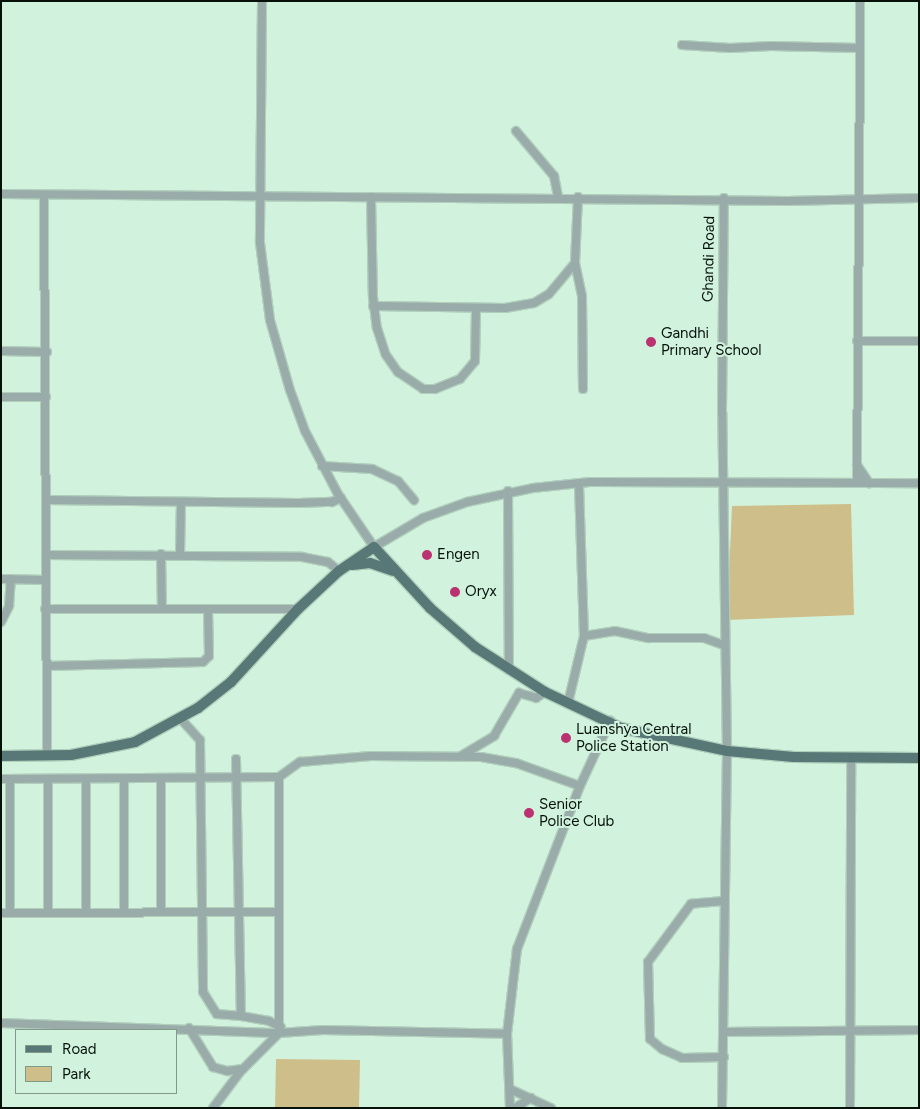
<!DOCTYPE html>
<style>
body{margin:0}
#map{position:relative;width:920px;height:1109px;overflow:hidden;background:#d1f3de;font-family:Figtree,sans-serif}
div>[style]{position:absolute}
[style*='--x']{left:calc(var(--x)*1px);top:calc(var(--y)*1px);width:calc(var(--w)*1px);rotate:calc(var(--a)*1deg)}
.green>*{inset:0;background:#cebe89}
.roads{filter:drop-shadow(1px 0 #b1cfbc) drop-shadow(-1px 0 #b1cfbc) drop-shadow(0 1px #b1cfbc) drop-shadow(0 -1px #b1cfbc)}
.minor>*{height:8px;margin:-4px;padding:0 4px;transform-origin:4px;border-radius:4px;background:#9aacaa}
.major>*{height:10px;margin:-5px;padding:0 5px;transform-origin:5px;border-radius:5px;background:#577876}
.dots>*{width:14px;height:14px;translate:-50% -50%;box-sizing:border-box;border:2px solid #d1f3de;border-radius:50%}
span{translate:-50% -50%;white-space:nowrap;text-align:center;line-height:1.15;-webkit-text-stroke:4px #d1f3de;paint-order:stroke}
.street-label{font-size:15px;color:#06110a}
.poi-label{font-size:15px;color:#06110a}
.left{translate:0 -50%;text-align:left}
.frame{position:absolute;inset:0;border:2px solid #06110a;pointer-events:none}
.legend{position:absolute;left:15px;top:1029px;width:162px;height:65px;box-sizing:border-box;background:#d1f3de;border:1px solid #809989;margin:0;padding:6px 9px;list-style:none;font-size:15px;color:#06110a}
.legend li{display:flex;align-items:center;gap:10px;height:25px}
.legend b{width:25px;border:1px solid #809989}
</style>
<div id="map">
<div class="green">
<i style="clip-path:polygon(851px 504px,854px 615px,727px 620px,732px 506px)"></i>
<i style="clip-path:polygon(276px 1059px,360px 1060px,359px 1108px,275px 1108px)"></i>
</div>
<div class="roads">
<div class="minor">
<i style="--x:262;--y:1;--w:242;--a:90.5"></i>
<i style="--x:260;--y:243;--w:78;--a:82.6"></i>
<i style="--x:270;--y:320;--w:73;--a:74.1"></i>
<i style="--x:290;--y:390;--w:44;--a:69.9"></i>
<i style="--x:305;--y:431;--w:71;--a:62.4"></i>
<i style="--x:338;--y:494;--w:64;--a:55.8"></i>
<i style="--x:374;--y:547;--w:57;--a:-30.6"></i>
<i style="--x:423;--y:518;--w:47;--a:-20"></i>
<i style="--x:467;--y:502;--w:67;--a:-12"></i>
<i style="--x:533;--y:488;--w:57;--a:-6"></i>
<i style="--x:590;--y:482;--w:329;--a:0.2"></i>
<i style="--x:682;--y:45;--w:48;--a:3.6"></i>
<i style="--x:730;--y:48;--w:41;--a:-2.8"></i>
<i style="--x:771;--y:46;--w:89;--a:1.3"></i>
<i style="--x:516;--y:131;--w:59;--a:49.8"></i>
<i style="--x:554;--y:176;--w:21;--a:79"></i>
<i style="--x:1;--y:194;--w:787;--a:0.51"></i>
<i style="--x:788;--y:201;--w:131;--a:-1.3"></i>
<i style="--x:44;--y:195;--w:561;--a:89.69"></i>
<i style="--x:371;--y:197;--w:100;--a:88.9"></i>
<i style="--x:373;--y:297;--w:31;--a:83"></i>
<i style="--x:377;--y:328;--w:28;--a:72"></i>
<i style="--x:386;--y:355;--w:21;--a:55"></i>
<i style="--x:398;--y:372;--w:30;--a:34"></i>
<i style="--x:423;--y:389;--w:12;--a:0"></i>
<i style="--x:435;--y:389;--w:27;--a:-22"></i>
<i style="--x:460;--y:379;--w:23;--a:-50"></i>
<i style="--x:475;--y:361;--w:53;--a:-88.9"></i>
<i style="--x:575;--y:263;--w:34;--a:78"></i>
<i style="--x:582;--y:296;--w:93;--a:89.4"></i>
<i style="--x:373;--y:306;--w:132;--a:0.9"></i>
<i style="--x:505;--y:308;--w:29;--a:-10"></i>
<i style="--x:534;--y:303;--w:17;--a:-31"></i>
<i style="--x:549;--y:294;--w:40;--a:-50"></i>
<i style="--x:575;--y:263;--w:66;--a:-87.4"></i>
<i style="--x:857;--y:341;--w:62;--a:0"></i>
<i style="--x:1;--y:351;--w:46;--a:1.2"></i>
<i style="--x:1;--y:397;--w:45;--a:0"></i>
<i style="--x:857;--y:465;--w:22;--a:56"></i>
<i style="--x:322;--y:466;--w:50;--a:3.4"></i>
<i style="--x:372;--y:469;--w:29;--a:25"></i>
<i style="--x:398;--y:481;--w:25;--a:50"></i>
<i style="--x:857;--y:483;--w:482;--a:-89.6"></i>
<i style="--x:508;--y:491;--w:179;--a:89.7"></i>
<i style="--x:46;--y:500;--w:253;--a:0.7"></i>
<i style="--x:299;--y:503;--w:33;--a:-2"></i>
<i style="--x:332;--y:502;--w:10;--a:-24"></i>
<i style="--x:161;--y:554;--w:55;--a:89"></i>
<i style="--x:180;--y:554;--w:52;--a:-88.9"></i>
<i style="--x:46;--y:555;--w:256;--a:0.4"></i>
<i style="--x:302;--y:557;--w:26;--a:11"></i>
<i style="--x:328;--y:562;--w:14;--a:39"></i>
<i style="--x:1;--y:579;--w:45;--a:1.3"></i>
<i style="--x:45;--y:609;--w:253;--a:0"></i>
<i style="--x:1;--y:622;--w:18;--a:-63"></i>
<i style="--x:9;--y:606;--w:27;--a:-86"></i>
<i style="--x:584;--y:636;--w:31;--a:-9"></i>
<i style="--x:615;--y:631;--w:34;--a:12"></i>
<i style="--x:648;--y:638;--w:56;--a:0"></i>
<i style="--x:704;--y:638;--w:20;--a:20"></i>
<i style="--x:48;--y:666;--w:155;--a:-1.5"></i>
<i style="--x:203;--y:662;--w:8;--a:-45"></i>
<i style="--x:209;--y:656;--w:47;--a:-91.2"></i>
<i style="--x:568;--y:703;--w:69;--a:-76.6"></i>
<i style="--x:584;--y:636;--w:153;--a:-91.9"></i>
<i style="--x:180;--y:718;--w:30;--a:48"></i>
<i style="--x:200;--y:740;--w:252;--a:89.3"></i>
<i style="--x:203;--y:992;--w:26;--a:58"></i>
<i style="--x:217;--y:1014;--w:24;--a:5"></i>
<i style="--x:461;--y:756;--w:39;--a:-31"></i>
<i style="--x:494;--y:736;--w:50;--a:-59.8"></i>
<i style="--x:519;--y:693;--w:18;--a:16"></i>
<i style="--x:536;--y:698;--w:11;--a:-34"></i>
<i style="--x:236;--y:759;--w:257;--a:88.9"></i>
<i style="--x:241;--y:1016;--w:28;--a:10"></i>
<i style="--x:269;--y:1021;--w:13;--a:27"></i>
<i style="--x:1;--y:779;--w:278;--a:-0.4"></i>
<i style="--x:86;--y:779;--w:133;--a:90"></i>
<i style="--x:48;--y:780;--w:133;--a:90"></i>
<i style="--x:723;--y:901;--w:32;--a:175"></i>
<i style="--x:691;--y:904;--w:72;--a:126.6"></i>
<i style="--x:648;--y:962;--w:77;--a:88.5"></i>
<i style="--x:650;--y:1039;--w:16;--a:40"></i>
<i style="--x:662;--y:1049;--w:22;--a:24"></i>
<i style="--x:682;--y:1058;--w:42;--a:-1.4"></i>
<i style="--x:124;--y:910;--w:130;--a:-90"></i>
<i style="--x:161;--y:911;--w:132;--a:-90"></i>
<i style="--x:1;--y:913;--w:278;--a:-0.2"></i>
<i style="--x:10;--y:913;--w:134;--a:-90"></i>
<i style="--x:1;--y:1023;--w:278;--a:2.1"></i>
<i style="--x:279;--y:1033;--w:256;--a:-90"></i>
<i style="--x:279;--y:777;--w:26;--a:-36"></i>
<i style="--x:300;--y:762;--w:71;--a:-4.8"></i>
<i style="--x:371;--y:756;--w:110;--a:0.5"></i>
<i style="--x:481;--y:757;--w:36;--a:10"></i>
<i style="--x:516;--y:763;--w:68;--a:19.8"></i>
<i style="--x:189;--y:1028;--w:46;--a:58.4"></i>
<i style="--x:213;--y:1067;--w:15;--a:16"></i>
<i style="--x:227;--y:1071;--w:16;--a:-7"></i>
<i style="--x:724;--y:1032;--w:195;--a:-0.6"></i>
<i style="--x:510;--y:1089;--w:45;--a:24.9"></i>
<i style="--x:213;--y:1108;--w:45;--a:-53.1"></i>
<i style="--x:240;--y:1072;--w:55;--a:-45"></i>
<i style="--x:279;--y:1033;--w:44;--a:-3.9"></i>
<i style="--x:323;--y:1030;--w:184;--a:1.2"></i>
<i style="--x:510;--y:1108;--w:74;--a:-92.3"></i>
<i style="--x:507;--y:1034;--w:86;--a:-83.3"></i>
<i style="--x:517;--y:949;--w:175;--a:-68.9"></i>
<i style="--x:580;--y:786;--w:72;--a:-65.2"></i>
<i style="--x:515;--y:1108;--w:19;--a:-32"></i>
<i style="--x:722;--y:1108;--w:357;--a:-89.2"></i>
<i style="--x:727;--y:751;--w:338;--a:-90.8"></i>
<i style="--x:722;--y:413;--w:215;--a:-89.5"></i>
<i style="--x:850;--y:1108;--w:350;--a:-89.8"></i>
</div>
<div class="major">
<i style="--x:352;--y:565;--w:18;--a:-6"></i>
<i style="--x:370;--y:563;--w:24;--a:19"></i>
<i style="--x:1;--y:756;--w:70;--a:-0.8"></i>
<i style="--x:71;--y:755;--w:65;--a:-11.5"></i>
<i style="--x:135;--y:742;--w:72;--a:-28.4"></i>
<i style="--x:198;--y:708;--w:42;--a:-38.2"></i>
<i style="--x:231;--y:682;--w:99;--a:-47.5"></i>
<i style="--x:298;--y:609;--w:56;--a:-42.8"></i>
<i style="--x:339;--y:571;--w:42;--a:-34.4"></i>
<i style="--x:374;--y:547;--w:83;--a:47.4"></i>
<i style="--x:430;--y:608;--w:60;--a:40.9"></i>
<i style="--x:475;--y:647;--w:83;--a:32.7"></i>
<i style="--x:545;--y:692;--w:84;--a:25.3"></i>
<i style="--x:621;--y:728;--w:108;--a:12.2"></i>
<i style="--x:727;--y:751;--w:67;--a:5.1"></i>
<i style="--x:794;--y:757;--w:125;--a:0.5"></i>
</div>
</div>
<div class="dots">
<i style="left:651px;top:342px;background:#ba3270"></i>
<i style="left:427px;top:555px;background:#ba3270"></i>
<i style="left:455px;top:592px;background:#ba3270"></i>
<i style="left:566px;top:738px;background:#ba3270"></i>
<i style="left:529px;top:813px;background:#ba3270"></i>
</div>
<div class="street-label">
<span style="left:709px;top:259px;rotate:-89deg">Ghandi Road</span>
</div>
<div class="poi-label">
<span class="left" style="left:661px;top:342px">Gandhi<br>Primary School</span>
<span class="left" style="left:437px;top:555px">Engen</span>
<span class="left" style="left:465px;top:592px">Oryx</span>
<span class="left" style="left:576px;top:738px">Luanshya Central<br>Police Station</span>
<span class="left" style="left:539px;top:813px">Senior<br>Police Club</span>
</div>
<div class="frame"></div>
<ul class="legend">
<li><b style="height:6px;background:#577876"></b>Road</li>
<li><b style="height:14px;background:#cebe89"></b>Park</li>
</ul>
</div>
